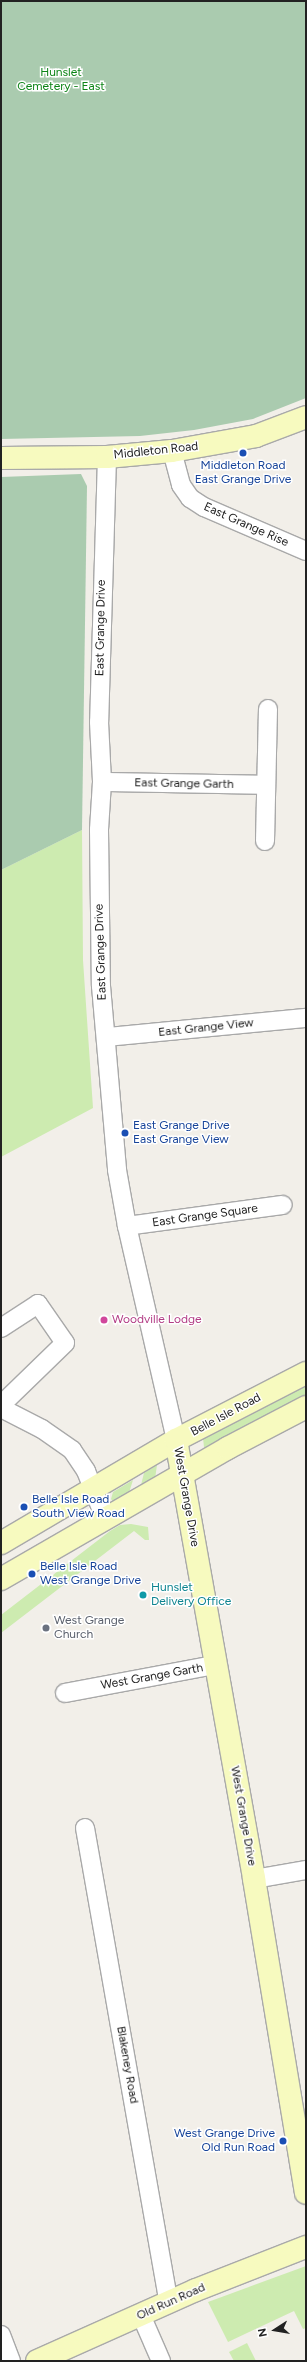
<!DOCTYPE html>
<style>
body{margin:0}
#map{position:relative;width:307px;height:2362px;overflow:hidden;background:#f2efe9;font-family:Figtree,sans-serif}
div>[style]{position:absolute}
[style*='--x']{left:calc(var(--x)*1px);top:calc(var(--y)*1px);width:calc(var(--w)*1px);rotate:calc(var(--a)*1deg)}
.grass>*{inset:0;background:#cdebb0}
.cemetery>*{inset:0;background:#aacbaf}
.roads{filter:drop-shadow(1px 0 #a9a9a9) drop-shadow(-1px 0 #a9a9a9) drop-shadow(0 1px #a9a9a9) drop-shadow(0 -1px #a9a9a9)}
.street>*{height:18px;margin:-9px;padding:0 9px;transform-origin:9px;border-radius:9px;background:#fff}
.secondary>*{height:22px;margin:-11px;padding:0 11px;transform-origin:11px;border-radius:11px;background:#f7fabf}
.dots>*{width:11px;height:11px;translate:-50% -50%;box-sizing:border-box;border:2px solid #fff;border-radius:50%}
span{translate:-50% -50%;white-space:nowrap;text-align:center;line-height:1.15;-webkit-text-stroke:3px #fff;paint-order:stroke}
.park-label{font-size:12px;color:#0c8416}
.street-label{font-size:12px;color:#222}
.transit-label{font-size:12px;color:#164399}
.left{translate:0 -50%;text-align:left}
.right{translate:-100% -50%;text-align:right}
.hotel-label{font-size:12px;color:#b23c85}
.culture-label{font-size:12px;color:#0d838f}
.worship-label{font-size:12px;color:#5b616d}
.frame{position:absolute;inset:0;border:2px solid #222;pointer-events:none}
.north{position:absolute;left:255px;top:2310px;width:40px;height:40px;-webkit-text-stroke:3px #fff;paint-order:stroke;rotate:258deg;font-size:11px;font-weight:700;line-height:16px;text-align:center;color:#222}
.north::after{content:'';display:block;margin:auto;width:14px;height:18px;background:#222;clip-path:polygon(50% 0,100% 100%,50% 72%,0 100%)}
</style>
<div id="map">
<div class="grass">
<i style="clip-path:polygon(82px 830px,83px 960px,93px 1108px,1px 1157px,1px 870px)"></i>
<i style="clip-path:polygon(306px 1382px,306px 1399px,206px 1449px,204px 1447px,203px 1438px)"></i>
<i style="clip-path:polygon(157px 1465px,155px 1479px,139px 1493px,144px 1473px)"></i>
<i style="clip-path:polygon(133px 1480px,128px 1496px,114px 1503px,111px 1499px,113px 1492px)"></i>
<i style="clip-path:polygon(131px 1524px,148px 1527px,149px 1540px,145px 1540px,134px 1531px,1px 1633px,1px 1615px,110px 1531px,120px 1525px)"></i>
<i style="clip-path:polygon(306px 2266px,306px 2328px,303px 2329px,294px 2311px,228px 2342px,208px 2302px)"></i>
<i style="clip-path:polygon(247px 2343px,256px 2361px,234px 2361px,229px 2352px)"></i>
</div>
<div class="cemetery">
<i style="clip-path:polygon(1px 1px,306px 1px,306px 398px,253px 419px,194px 430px,140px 436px,1px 439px)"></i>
<i style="clip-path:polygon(81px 474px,87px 486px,82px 830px,1px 870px,1px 477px)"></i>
</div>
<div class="roads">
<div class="street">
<i style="--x:172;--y:451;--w:35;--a:75"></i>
<i style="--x:181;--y:485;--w:16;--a:55"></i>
<i style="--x:190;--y:498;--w:17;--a:33"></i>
<i style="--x:204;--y:507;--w:111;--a:23.3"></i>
<i style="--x:107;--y:457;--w:265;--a:91.7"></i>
<i style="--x:99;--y:722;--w:60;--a:87.1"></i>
<i style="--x:102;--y:782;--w:48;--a:93.6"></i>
<i style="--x:99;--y:830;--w:156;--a:89.3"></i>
<i style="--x:101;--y:986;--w:185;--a:85"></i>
<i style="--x:117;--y:1170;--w:57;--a:79.9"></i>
<i style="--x:127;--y:1226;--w:220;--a:77.1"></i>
<i style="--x:102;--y:782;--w:164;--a:1"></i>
<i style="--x:265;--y:841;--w:132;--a:-88.7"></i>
<i style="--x:107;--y:1037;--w:200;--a:-5.5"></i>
<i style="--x:127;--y:1226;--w:157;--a:-7.7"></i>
<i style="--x:1;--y:1328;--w:44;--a:-33"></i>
<i style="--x:38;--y:1304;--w:47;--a:55.3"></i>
<i style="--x:65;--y:1343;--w:89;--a:135.9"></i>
<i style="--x:1;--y:1408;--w:46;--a:27.1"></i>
<i style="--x:42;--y:1429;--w:37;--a:35"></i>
<i style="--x:72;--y:1450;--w:25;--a:56"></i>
<i style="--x:86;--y:1471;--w:51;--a:68"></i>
<i style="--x:65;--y:1693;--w:153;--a:-10.6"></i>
<i style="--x:85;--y:1828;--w:482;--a:80"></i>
<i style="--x:254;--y:1879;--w:53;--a:-9.8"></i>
<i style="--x:141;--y:2315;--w:50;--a:66.5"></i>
<i style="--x:1;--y:2335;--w:28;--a:69"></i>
</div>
<div class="secondary">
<i style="--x:1;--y:458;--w:106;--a:-0.5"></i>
<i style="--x:107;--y:457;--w:65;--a:-5.3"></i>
<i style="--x:172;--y:451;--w:85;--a:-10.1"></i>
<i style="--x:256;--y:436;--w:53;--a:-20.8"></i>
<i style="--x:176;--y:1440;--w:446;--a:79.9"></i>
<i style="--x:254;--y:1879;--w:318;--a:80.6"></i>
<i style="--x:1;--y:1543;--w:203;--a:-30.5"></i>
<i style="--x:176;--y:1440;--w:146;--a:-27.3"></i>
<i style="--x:1;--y:1579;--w:262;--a:-30"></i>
<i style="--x:228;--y:1448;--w:88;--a:-27.7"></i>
<i style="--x:37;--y:2361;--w:174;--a:-24.1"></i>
<i style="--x:196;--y:2290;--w:118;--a:-21.4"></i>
</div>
</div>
<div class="dots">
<i style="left:243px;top:453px;background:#1a4fb4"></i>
<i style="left:125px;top:1133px;background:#1a4fb4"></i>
<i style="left:104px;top:1320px;background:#d1479c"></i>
<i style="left:24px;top:1507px;background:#1a4fb4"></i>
<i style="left:32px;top:1574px;background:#1a4fb4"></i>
<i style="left:143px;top:1595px;background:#0f9aa8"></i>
<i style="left:46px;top:1628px;background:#6b7280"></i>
<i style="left:283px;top:2141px;background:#1a4fb4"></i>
</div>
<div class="park-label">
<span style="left:61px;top:80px">Hunslet<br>Cemetery - East</span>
</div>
<div class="street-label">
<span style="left:156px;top:451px;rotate:-6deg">Middleton Road</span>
<span style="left:246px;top:525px;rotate:24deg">East Grange Rise</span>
<span style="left:101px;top:628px;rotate:-89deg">East Grange Drive</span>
<span style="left:184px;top:784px;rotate:1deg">East Grange Garth</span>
<span style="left:101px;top:952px;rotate:-92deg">East Grange Drive</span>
<span style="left:206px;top:1028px;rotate:-6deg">East Grange View</span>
<span style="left:205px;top:1216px;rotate:-8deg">East Grange Square</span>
<span style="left:226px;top:1415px;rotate:-28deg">Belle Isle Road</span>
<span style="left:186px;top:1497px;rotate:80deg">West Grange Drive</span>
<span style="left:152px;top:1677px;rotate:-10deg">West Grange Garth</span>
<span style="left:243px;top:1816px;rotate:80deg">West Grange Drive</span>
<span style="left:127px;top:2065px;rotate:80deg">Blakeney Road</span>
<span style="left:171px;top:2302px;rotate:-24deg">Old Run Road</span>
</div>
<div class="transit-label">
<span style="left:243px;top:473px">Middleton Road<br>East Grange Drive</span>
<span class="left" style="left:133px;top:1133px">East Grange Drive<br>East Grange View</span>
<span class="left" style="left:32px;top:1507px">Belle Isle Road<br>South View Road</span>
<span class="left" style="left:40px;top:1574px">Belle Isle Road<br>West Grange Drive</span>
<span class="right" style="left:275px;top:2141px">West Grange Drive<br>Old Run Road</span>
</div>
<div class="hotel-label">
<span class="left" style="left:112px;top:1320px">Woodville Lodge</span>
</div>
<div class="culture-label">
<span class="left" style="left:151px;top:1595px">Hunslet<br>Delivery Office</span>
</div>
<div class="worship-label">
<span class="left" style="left:54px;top:1628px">West Grange<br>Church</span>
</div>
<div class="frame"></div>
<div class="north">N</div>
</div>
